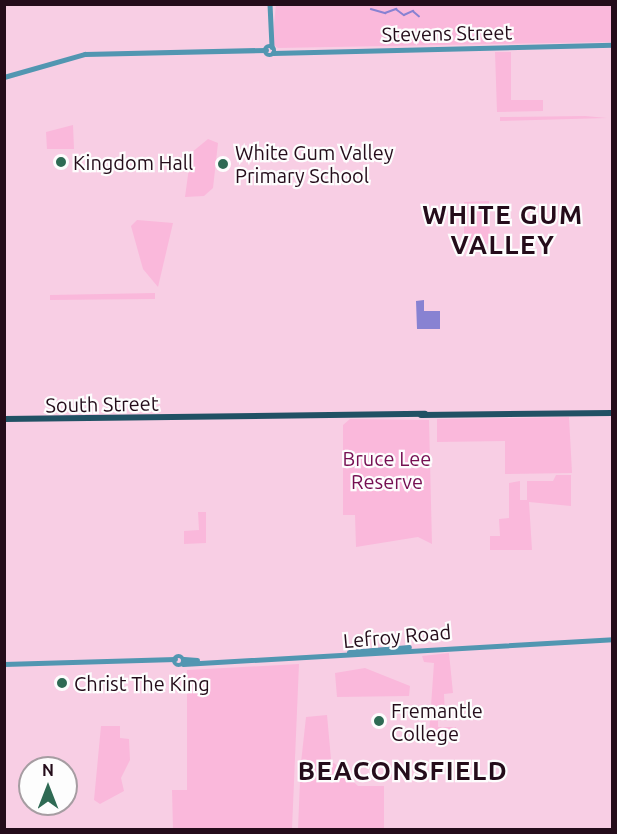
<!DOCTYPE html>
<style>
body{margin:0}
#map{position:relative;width:617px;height:834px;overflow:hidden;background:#f8cee4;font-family:Ubuntu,sans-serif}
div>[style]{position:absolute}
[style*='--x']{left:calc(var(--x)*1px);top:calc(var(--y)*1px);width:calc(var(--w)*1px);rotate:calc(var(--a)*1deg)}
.green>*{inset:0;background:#fab8db}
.water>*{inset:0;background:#8882d2}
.stream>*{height:1.5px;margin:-0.75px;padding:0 0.75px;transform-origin:0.75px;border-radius:0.75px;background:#8882d2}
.minor>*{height:4.5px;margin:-2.25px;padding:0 2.25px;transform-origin:2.25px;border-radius:2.25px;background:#5296b1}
.minor>.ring{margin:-2.25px;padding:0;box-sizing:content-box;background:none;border:4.5px solid #5296b1;border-radius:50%}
.major>*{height:6px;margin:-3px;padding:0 3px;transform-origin:3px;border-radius:3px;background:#215164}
.dots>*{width:16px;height:16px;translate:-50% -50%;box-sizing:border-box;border:3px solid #fdfdfd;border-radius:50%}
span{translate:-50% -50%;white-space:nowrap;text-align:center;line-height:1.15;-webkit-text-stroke:4.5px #fdfdfd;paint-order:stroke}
.street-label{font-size:20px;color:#240c1a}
.poi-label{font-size:20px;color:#240c1a}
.left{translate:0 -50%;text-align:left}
.park-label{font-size:20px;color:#750f52}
.district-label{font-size:26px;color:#240c1a;font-weight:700;letter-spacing:1.5px}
.frame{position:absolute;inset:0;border:6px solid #240c1a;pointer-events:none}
.north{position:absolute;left:18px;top:756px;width:60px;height:60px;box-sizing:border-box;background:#fdfdfd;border:2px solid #a69da2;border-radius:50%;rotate:0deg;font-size:16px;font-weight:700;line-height:24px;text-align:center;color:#240c1a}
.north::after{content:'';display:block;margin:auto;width:21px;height:27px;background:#2f6a54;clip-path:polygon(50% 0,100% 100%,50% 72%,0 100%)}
</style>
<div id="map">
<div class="green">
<i style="clip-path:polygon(276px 4px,612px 5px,612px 42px,278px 48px,272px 44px)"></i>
<i style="clip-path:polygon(495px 52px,511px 52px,511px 100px,543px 100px,543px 111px,497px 112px)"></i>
<i style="clip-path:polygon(500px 117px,585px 116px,607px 118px,500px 121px)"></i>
<i style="clip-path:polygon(73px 125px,74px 149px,47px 149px,46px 132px)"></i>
<i style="clip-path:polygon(208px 139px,218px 143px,213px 188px,204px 196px,185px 197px,191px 153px)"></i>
<i style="clip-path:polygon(489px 201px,490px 243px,477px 247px,464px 238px,464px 202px)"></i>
<i style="clip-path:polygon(137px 220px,173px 223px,158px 287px,143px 269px,131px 226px)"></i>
<i style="clip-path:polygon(155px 293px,155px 299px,50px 300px,50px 295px)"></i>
<i style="clip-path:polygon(569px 417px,572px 473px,505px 474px,505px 441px,437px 442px,437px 419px)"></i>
<i style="clip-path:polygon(350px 419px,429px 420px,432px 544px,418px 537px,356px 547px,355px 515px,343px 515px,343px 425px)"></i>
<i style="clip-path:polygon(556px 475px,571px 475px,571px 506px,529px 502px,532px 550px,490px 550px,490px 536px,500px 536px,499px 519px,509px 518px,509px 483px,520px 481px,520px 500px,527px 500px,527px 481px,553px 481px)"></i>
<i style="clip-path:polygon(198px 512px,206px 512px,206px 543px,184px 544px,184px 531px,199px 530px)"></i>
<i style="clip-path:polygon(449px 653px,453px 693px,444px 694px,445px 715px,438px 715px,438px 727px,456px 727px,456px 735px,429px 735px,434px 663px,424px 662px,422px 656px)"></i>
<i style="clip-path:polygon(299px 664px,292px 829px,173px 829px,172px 790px,187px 790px,187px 670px)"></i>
<i style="clip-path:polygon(365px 668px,410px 686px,409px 696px,337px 697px,335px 673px)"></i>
<i style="clip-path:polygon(327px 715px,331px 759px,300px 772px,306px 717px)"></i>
<i style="clip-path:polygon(101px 726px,120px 726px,120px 738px,129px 739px,130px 760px,121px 778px,124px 791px,100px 804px,94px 800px)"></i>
<i style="clip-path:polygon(334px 763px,358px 786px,384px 786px,384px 829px,298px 829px,300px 781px,315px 764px)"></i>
</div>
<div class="water">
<i style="clip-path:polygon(424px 300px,424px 311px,440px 311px,440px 329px,417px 329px,416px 301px)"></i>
</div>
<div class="stream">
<i style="--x:371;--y:9;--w:15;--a:16"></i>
<i style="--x:385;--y:13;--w:12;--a:-20"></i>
<i style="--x:396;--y:9;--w:10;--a:37"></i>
<i style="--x:404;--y:15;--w:10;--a:-24"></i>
<i style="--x:413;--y:11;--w:8;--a:40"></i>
</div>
<div class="minor">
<i style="--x:270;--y:4;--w:43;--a:87.3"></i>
<i class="ring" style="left:265.5px;top:46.5px;width:4.5px;height:4.5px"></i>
<i style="--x:273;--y:53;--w:339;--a:-1.4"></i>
<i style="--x:4;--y:77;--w:84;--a:-15.9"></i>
<i style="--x:85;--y:54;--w:181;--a:-1.3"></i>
<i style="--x:349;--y:652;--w:60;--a:-4.8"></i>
<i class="ring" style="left:174px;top:656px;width:5.5px;height:5.5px"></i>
<i style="--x:184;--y:659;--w:13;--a:4"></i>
<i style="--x:4;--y:664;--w:171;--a:-1.7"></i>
<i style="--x:183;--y:664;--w:430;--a:-3.3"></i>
</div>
<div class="major">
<i style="--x:421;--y:415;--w:191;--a:-0.6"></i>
<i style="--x:4;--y:419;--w:421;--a:-0.7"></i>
</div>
<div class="dots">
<i style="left:61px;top:162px;background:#2f6a54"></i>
<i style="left:223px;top:164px;background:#2f6a54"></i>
<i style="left:62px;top:683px;background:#2f6a54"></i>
<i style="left:379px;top:721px;background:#2f6a54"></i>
</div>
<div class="street-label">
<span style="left:447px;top:33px;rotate:-1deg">Stevens Street</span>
<span style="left:102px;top:404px;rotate:-1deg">South Street</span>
<span style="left:397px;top:636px;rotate:-5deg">Lefroy Road</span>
</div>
<div class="poi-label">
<span class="left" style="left:235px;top:164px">White Gum Valley<br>Primary School</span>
<span class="left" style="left:73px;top:162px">Kingdom Hall</span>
<span class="left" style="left:74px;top:683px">Christ The King</span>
<span class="left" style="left:391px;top:722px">Fremantle<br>College</span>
</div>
<div class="park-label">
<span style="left:387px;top:470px">Bruce Lee<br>Reserve</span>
</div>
<div class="district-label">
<span style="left:503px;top:230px">WHITE GUM<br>VALLEY</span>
<span style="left:403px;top:771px">BEACONSFIELD</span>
</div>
<div class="frame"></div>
<div class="north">N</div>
</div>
